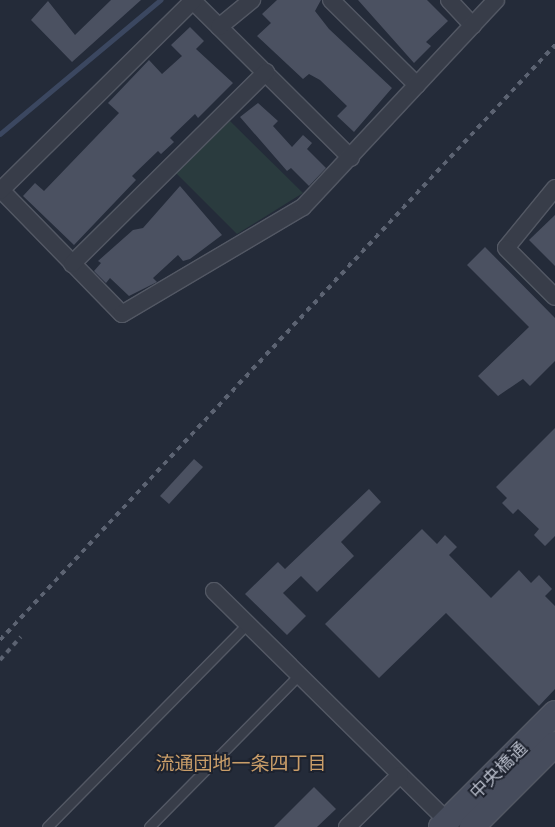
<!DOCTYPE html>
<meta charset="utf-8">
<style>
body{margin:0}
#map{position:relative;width:555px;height:827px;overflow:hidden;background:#242b39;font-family:"Exo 2","Noto Sans JP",sans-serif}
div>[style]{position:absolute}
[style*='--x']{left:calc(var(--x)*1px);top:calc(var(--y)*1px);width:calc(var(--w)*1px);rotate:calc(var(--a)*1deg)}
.green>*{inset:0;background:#2a3b3e}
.stream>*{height:4.5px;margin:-2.25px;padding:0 2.25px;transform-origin:2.25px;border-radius:2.25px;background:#3b4760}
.building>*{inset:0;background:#4b5161}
.roads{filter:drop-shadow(1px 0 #535864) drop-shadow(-1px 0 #535864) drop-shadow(0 1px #535864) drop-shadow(0 -1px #535864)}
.lane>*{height:9px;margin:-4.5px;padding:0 4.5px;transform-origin:4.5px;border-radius:4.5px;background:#383d49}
.street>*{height:16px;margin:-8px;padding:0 8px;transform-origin:8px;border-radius:8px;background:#383d49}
.secondary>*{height:24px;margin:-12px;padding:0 12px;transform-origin:12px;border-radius:12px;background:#464c5c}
.rail>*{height:4px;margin-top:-2px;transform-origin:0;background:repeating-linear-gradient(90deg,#5c6372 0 5px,transparent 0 10px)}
span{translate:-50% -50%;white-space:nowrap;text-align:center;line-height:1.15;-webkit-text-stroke:4px #1d222e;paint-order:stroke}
.street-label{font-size:18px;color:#b3b8c5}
.neighbourhood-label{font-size:19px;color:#ca9e69}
</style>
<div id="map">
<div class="green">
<i style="clip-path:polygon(230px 121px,303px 193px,237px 234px,176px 173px)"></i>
</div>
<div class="stream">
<i style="--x:0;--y:134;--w:209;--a:-39.9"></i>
</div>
<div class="building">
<i style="clip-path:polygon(111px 0,141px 0,72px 62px,31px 20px,48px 1px,75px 35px)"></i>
<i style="clip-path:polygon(277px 0,321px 0,315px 11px,329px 29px,392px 88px,354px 132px,337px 116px,347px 106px,320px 80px,309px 74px,303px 79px,257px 36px,271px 23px,262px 14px)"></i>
<i style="clip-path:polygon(358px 0,427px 0,448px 21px,426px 42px,431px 46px,414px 63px)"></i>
<i style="clip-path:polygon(190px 27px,204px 41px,196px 49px,233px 83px,198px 118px,195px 114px,170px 138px,174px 142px,161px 154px,158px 151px,132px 176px,136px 180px,74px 245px,23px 196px,35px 183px,44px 191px,119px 113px,108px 103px,149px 60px,162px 74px,182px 56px,171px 45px)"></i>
<i style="clip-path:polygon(258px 103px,278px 121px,273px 126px,292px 147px,303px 135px,312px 143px,307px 149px,326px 168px,309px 186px,291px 168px,287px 171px,240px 117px)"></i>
<i style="clip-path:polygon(180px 186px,222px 235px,190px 259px,183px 261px,178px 255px,153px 278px,157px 282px,129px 296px,110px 278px,106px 283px,94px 271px,101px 263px,98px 261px,133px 230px,143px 228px)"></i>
<i style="clip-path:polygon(555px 215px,555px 266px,529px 240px)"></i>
<i style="clip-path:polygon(485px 247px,555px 318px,555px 361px,530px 386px,523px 379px,498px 396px,478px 376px,529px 327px,467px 265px)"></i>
<i style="clip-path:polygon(555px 428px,555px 536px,545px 546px,534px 535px,539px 529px,518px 509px,513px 514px,502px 503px,507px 498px,496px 487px)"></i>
<i style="clip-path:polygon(194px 459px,203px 467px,169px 504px,160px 496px)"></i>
<i style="clip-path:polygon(369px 489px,381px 502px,341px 542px,354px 556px,317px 592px,301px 576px,283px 593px,306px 616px,287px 635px,245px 594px,278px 562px,285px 569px)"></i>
<i style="clip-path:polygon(422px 529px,437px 544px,445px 535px,457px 547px,449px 555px,491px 598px,519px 570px,531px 583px,539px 575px,552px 589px,545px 596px,555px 606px,555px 689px,539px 706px,446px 613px,379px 678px,325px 624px)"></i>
<i style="clip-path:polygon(314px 787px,336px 809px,317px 827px,274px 827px)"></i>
</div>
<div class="roads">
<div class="lane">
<i style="--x:47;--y:827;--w:285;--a:-45.4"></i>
<i style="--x:149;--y:827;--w:212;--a:-45.4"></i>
</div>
<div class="street">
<i style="--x:192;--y:0;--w:224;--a:44.8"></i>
<i style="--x:331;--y:0;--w:121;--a:44.7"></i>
<i style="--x:449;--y:0;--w:35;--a:47"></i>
<i style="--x:219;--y:27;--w:43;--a:-39.3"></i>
<i style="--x:555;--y:188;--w:77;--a:129.2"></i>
<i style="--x:506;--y:248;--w:69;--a:45"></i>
<i style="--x:1;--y:190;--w:173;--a:45.7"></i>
<i style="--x:122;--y:314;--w:210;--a:-30.6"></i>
<i style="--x:303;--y:207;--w:283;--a:-47"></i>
<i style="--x:0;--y:191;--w:271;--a:-44.6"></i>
<i style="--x:72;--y:264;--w:273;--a:-44.7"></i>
<i style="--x:214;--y:591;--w:336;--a:44.6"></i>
<i style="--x:347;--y:827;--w:74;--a:-44.5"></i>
</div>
<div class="secondary">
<i style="--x:441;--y:827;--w:161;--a:-45"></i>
<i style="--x:472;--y:827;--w:117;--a:-45"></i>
</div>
</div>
<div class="rail">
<i style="--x:0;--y:640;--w:814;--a:-46.99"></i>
<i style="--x:0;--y:660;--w:31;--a:-48"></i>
</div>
<div class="street-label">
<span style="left:498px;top:770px;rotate:-45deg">中央橋通</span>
</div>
<div class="neighbourhood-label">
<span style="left:241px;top:763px">流通団地一条四丁目</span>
</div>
</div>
